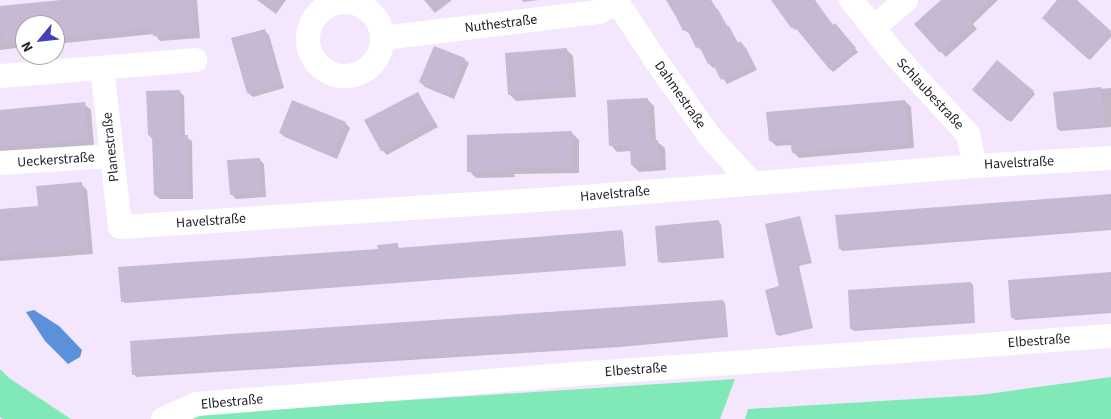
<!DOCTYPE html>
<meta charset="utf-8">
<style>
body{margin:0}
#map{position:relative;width:1111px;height:419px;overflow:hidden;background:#f4e7fd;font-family:"Source Sans 3",sans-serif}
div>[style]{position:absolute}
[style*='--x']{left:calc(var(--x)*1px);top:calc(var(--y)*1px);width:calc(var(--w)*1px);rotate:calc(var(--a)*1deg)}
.green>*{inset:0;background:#81e8b7}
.water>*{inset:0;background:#5b91da}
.shadow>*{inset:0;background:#0003}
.building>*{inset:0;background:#c7b8d3}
.street>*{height:24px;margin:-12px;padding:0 12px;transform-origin:12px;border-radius:12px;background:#fff}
.street>.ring{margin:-12px;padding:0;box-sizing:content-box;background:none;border:24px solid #fff;border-radius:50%}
span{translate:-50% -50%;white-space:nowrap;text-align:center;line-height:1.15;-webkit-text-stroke:4px #fff;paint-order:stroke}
.street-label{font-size:14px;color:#221c26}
.north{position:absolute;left:15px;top:15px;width:50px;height:50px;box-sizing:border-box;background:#fff;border:1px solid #a7a4a8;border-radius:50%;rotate:242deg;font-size:14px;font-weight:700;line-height:20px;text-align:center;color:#221c26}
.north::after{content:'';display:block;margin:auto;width:18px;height:22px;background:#4640b6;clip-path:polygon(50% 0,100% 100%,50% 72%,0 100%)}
</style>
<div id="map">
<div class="green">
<i style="clip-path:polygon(0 369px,9px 378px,71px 419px,2px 419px,0 417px)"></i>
<i style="clip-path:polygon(1111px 377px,1111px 419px,745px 419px,748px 409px,980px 395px)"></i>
<i style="clip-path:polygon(735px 379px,720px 419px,185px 419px,192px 414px)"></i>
</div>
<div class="water">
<i style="clip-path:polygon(34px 310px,59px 326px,82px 350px,80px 357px,68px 364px,45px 341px,26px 312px)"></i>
</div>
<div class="shadow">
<i style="clip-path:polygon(69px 0,197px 0,200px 38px,160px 41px,154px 34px,55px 44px,55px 25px,25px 25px,25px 47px,0 50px,0 7px)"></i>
<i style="clip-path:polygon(257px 0,286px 0,276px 14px)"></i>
<i style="clip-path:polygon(424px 0,452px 0,435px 13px)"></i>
<i style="clip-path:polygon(522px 0,539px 0,523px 2px)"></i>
<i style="clip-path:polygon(666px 0,711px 0,739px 44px,741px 43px,746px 48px,757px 70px,727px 84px,716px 67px,713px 68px,709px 64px,703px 51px,697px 47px,690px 34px,684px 30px)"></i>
<i style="clip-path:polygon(773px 0,814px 0,833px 27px,838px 28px,858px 52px,833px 72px,797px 28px,795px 30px,792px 27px)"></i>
<i style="clip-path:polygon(943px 0,998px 0,973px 24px,977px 29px,946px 57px,916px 24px)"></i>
<i style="clip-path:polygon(1059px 0,1075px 0,1111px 33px,1111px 37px,1090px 60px,1043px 18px)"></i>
<i style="clip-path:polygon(264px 30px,269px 35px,284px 88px,253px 97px,248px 93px)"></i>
<i style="clip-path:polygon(566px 49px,573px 56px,576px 97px,516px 101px,510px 95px)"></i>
<i style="clip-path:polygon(464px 59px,469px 63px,454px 99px,425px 87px,420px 82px)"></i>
<i style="clip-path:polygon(998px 62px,1035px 94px,1011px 122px,974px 90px)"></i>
<i style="clip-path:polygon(1111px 88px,1111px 127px,1060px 131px,1058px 129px,1054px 93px)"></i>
<i style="clip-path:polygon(179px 91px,184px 96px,185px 136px,192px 141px,193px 199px,160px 199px,155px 195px,153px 140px,149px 135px)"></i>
<i style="clip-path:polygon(418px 93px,438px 127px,387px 155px,382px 150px)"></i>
<i style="clip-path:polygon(647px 99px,654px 106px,656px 141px,665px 148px,666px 170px,639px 172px,632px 165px,631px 151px,617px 152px,611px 145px)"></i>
<i style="clip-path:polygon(905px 101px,911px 107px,914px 148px,799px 158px,793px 152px,792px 145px,776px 146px,770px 140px)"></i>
<i style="clip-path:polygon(84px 104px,91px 110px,94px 146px,0 154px,0 111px)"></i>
<i style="clip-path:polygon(345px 123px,350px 128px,337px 159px,285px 137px,280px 133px)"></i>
<i style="clip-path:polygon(572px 133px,579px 140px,579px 173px,514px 174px,515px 177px,476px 178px,469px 171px)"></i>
<i style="clip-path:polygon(259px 159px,264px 164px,266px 197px,236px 199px,231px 194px)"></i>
<i style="clip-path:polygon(81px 184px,87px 190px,93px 254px,0 261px,0 211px,39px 207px)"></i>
<i style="clip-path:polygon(1111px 195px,1111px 230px,842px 251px,840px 248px)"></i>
<i style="clip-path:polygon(800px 217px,812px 263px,799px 266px,813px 328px,779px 336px,777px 334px,781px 287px)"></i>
<i style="clip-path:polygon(719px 222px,721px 224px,724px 258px,662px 263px,659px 261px)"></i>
<i style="clip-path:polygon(621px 231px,623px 233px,626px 266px,125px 303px,122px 301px,379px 250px,397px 244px,400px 249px)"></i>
<i style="clip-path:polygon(1111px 273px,1111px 313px,1015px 320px,1013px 318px,1010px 281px)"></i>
<i style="clip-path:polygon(971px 283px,973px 285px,975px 323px,854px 331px,851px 329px)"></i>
<i style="clip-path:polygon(723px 301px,725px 303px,728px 337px,620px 347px,136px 377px,134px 374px)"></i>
</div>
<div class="building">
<i style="clip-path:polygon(61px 0,192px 0,195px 32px,153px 36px,152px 28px,55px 37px,55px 25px,25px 25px,25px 40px,2px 43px,0 6px)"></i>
<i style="clip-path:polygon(668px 0,710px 0,715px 10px,718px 9px,727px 27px,729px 26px,738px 43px,741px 41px,753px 65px,721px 80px,712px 62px,708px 64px,699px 46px,696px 48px,687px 29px,683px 31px)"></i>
<i style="clip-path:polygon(771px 0,815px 0,833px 25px,835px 23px,856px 48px,830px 70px,794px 26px,791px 28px)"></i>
<i style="clip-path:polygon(941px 0,989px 0,969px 19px,973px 24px,940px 53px,914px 24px)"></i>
<i style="clip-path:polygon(1057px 0,1077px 0,1111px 31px,1088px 59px,1042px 18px)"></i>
<i style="clip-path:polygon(265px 29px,280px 84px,247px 93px,231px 38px)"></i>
<i style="clip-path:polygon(434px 46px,465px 58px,450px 95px,419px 82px)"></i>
<i style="clip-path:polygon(567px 48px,570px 91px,508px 95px,505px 53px)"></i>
<i style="clip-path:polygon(997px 60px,1034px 91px,1008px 121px,972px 90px)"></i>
<i style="clip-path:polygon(1101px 87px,1105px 125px,1057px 129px,1053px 92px)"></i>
<i style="clip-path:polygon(180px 90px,181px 135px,188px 135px,189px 195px,154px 195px,152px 136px,148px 135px,146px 91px)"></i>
<i style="clip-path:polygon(418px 92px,434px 122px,381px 151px,364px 120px)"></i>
<i style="clip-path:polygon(648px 98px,650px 140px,658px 140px,660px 164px,631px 165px,630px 145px,609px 146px,607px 100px)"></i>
<i style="clip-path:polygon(292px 100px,346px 122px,332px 155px,279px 133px)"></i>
<i style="clip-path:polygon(905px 100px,909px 142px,792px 153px,790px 139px,769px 141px,766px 112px)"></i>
<i style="clip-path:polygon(85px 102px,88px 140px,0 147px,0 110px)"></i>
<i style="clip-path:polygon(572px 131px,573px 167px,508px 168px,508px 171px,467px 172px,467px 135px)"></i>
<i style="clip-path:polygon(260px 158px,262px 193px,230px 195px,227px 160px)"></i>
<i style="clip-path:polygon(82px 182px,88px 248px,0 255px,0 209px,38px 206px,36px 186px)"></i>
<i style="clip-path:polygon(1111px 194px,1111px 228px,839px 249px,835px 215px)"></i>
<i style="clip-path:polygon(800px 216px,811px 261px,797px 264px,812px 326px,776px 335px,765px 290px,779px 286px,765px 224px)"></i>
<i style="clip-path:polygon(719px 220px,722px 256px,658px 262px,655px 226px)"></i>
<i style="clip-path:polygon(622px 230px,624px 265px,121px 302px,118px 267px,378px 249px,377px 245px,398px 243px,398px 248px)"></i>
<i style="clip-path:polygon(1111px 272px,1111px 311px,1011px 318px,1008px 280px)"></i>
<i style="clip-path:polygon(971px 282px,974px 321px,850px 329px,848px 290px)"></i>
<i style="clip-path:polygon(723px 300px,727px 335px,617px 345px,132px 375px,130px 341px)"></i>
</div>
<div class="street">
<i style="--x:616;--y:0;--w:73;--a:56.7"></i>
<i style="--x:656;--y:61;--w:93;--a:54.6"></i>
<i style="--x:710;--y:137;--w:62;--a:47.6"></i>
<i style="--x:851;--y:0;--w:70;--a:51.3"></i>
<i style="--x:895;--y:55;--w:108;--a:47.3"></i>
<i style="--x:968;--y:134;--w:33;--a:78"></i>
<i class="ring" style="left:308px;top:2px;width:50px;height:50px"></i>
<i style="--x:873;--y:28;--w:43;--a:-40.3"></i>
<i style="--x:383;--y:38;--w:218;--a:-6.9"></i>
<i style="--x:599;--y:12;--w:21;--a:-28"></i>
<i style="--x:102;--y:68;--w:160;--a:83.5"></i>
<i style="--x:120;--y:227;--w:476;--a:-3.7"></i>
<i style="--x:595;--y:196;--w:381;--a:-4.5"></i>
<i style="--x:975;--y:166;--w:136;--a:-3.4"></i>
<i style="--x:0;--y:76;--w:196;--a:-4.7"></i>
<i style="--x:0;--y:163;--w:111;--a:-3.6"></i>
<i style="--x:163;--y:419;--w:37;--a:-24"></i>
<i style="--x:197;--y:404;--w:410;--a:-4.5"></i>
<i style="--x:606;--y:372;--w:506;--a:-4.08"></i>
</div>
<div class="street-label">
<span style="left:501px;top:24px;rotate:-7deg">Nuthestraße</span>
<span style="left:930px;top:94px;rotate:47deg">Schlaubestraße</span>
<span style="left:680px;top:95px;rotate:55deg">Dahmestraße</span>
<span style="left:111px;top:147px;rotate:-96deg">Planestraße</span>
<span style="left:56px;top:160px;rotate:-4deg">Ueckerstraße</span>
<span style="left:1019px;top:163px;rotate:-3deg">Havelstraße</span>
<span style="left:615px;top:194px;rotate:-5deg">Havelstraße</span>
<span style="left:211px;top:221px;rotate:-4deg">Havelstraße</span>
<span style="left:1039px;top:341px;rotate:-4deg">Elbestraße</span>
<span style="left:636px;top:370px;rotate:-4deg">Elbestraße</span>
<span style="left:232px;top:402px;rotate:-5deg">Elbestraße</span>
</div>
<div class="north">N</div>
</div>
